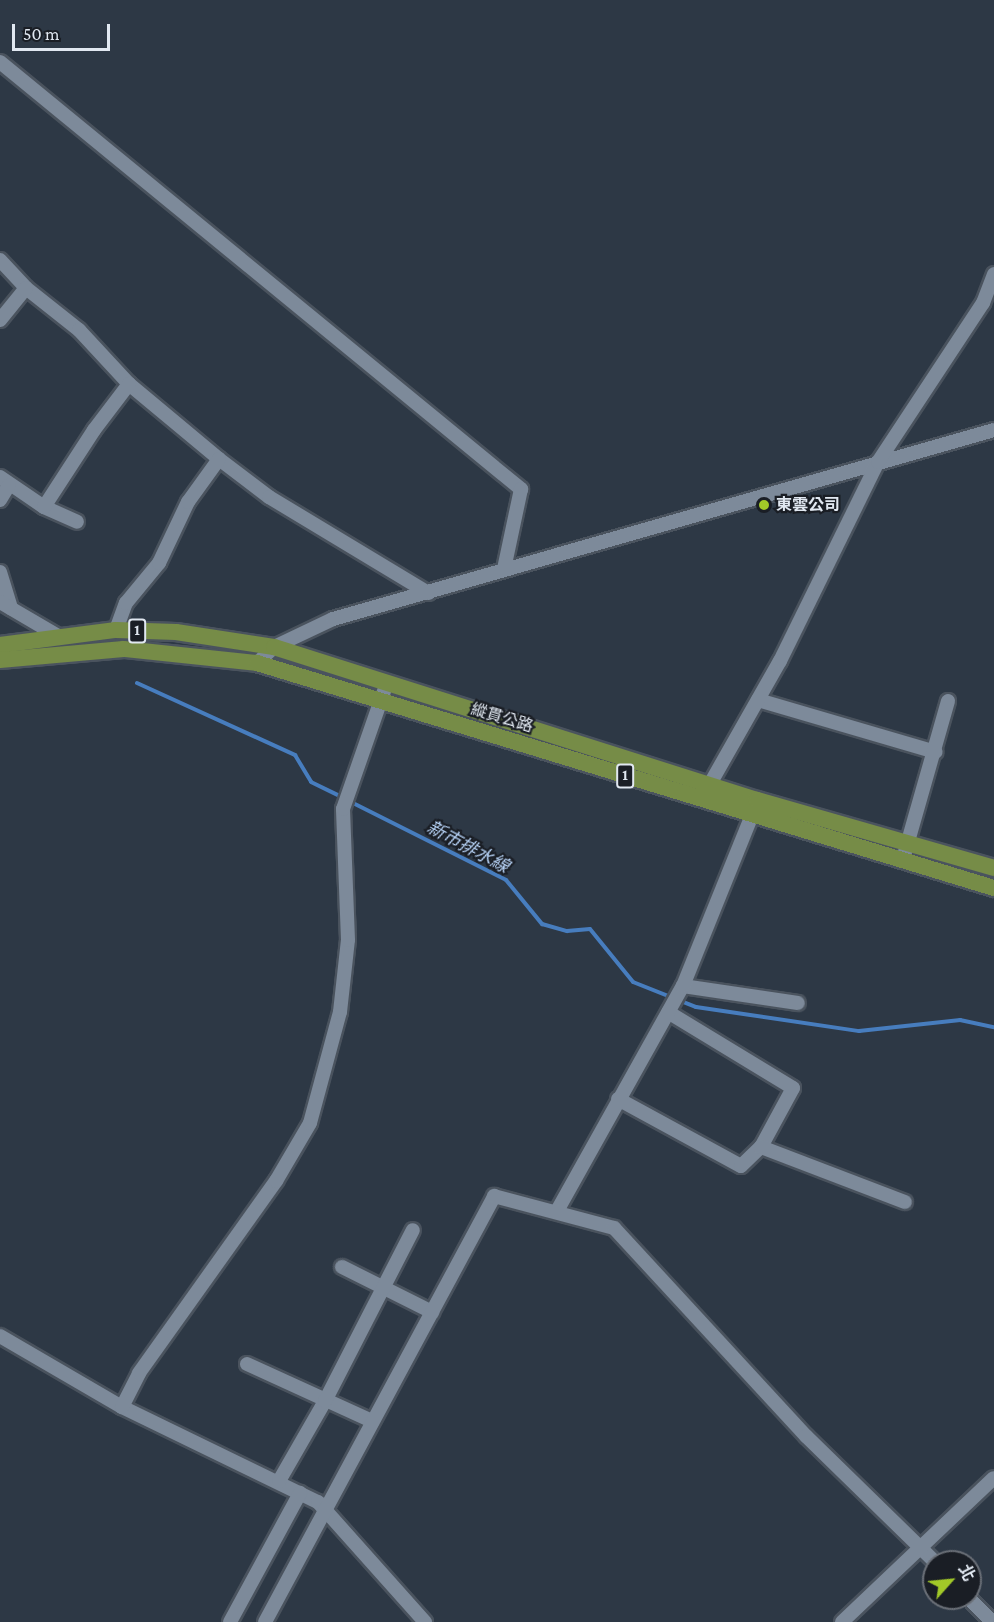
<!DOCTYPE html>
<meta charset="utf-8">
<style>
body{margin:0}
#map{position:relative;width:994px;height:1622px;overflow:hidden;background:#2d3845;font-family:"Crimson Pro","Noto Sans TC",serif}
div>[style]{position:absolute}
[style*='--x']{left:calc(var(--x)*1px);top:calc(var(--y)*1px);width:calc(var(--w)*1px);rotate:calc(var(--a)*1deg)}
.stream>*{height:4px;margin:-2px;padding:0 2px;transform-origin:2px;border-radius:2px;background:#477dbe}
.roads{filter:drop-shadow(2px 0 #4a535e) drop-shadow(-2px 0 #4a535e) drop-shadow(0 2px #4a535e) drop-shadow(0 -2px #4a535e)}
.minor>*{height:14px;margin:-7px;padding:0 7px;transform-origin:7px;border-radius:7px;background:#7d8a9a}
.major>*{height:16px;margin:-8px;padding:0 8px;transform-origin:8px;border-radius:8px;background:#768c47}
.dots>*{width:16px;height:16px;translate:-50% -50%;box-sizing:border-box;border:3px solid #1a1e25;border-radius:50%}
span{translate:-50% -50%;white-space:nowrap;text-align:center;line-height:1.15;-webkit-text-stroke:4.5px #1a1e25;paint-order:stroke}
.shield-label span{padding:2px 4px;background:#1a1e25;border:2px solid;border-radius:4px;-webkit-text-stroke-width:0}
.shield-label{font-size:15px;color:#e1e8f1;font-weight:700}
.poi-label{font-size:16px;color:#e1e8f1;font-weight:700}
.left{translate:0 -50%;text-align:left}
.street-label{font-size:16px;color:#e1e8f1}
.water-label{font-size:18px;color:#b8d4f8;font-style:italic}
.north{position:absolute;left:922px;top:1550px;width:60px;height:60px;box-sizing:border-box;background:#1a1e25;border:2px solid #6a6f77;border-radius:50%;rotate:63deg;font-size:16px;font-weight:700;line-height:24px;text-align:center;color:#e1e8f1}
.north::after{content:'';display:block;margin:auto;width:21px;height:27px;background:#a2c928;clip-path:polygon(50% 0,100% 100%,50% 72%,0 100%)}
.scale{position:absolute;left:12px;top:24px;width:98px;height:27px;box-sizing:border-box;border:3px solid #e1e8f1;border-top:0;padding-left:8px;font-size:18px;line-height:21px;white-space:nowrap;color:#e1e8f1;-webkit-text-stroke:4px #1a1e25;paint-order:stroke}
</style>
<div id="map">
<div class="stream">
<i style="--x:137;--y:683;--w:174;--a:24.5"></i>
<i style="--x:295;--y:755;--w:31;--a:59"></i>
<i style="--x:311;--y:782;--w:34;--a:26"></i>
<i style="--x:349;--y:801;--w:176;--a:26.7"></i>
<i style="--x:506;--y:880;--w:57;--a:50.7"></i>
<i style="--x:542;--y:924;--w:26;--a:16"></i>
<i style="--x:567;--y:931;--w:23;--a:-5"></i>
<i style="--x:590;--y:929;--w:68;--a:50.9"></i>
<i style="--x:633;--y:982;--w:68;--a:21.6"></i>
<i style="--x:696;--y:1007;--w:165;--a:8.4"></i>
<i style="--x:859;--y:1031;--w:102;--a:-6.2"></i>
<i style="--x:960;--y:1020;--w:35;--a:12"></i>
</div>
<div class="roads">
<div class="minor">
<i style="--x:0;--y:62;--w:674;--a:39.34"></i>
<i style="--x:521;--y:489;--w:82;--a:102"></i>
<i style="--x:0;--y:260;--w:38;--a:47"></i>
<i style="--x:26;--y:288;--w:68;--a:38.4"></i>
<i style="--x:79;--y:330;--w:74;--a:47.2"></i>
<i style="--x:129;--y:384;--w:117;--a:39.8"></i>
<i style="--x:219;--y:459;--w:63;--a:37.2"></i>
<i style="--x:269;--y:497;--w:186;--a:31.1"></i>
<i style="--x:0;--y:320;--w:41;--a:-50.9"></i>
<i style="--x:0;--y:477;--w:53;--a:34.3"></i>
<i style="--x:44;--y:507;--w:36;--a:24"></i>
<i style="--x:0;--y:500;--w:17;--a:-59"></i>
<i style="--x:44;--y:507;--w:92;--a:-57"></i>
<i style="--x:94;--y:430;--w:58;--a:-52.7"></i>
<i style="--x:0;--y:572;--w:38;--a:73"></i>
<i style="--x:0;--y:602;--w:67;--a:30.4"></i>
<i style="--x:116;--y:630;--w:29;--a:-70"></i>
<i style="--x:126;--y:603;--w:52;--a:-50.5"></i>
<i style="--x:159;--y:563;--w:68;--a:-64.6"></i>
<i style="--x:188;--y:502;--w:53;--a:-54.2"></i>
<i style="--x:257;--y:663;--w:23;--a:-43"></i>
<i style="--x:274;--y:647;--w:65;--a:-25.4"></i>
<i style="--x:333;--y:619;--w:687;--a:-15.96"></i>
<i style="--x:758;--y:700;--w:185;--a:16.3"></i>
<i style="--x:710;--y:784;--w:142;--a:-60.4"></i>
<i style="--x:780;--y:661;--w:222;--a:-63.8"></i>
<i style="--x:878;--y:462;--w:191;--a:-56.6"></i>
<i style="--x:983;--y:303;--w:31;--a:-69"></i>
<i style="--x:905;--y:852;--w:157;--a:-74.1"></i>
<i style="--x:683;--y:986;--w:116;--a:8.4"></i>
<i style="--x:618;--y:1099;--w:140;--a:28.6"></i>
<i style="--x:741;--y:1166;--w:28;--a:-44"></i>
<i style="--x:761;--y:1147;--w:67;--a:-61.5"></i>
<i style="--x:793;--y:1088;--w:146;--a:-148.7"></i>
<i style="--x:761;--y:1147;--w:154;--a:20.9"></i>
<i style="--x:557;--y:1211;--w:258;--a:-60.8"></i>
<i style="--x:683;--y:986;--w:195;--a:-68"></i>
<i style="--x:342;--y:1267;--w:101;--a:26.6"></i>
<i style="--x:0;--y:1336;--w:141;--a:30.2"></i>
<i style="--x:122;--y:1407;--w:218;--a:25.9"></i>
<i style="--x:318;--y:1502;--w:161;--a:48.3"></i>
<i style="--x:247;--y:1364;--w:137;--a:24.5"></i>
<i style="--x:122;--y:1407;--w:38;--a:-63"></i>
<i style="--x:139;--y:1373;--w:236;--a:-54.5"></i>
<i style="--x:276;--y:1181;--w:67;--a:-59.6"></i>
<i style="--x:310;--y:1123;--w:115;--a:-74.9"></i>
<i style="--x:340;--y:1012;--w:72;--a:-83.7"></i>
<i style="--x:348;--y:940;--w:131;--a:-92.2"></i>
<i style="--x:343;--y:809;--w:133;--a:-70.8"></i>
<i style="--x:279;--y:1481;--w:92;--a:-60.1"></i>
<i style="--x:325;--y:1401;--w:192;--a:-62.8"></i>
<i style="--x:969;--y:1598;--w:33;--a:46"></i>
<i style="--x:230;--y:1622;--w:147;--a:-61.5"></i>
<i style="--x:265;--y:1622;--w:484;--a:-61.7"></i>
<i style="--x:494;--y:1196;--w:124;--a:14.9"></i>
<i style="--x:614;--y:1228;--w:283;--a:47.3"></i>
<i style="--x:806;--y:1436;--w:180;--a:44.3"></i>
<i style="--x:842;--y:1622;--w:209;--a:-43.5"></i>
</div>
<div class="major">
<i style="--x:0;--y:645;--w:117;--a:-7.4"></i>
<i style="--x:116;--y:630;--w:60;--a:1.9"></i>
<i style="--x:176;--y:632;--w:99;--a:8.7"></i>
<i style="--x:274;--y:647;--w:507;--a:17.58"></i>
<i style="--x:757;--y:800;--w:247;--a:16"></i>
<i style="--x:0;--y:660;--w:124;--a:-5.1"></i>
<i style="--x:124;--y:649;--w:134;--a:6"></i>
<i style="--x:257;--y:663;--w:771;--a:16.98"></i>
</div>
</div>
<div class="dots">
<i style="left:764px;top:505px;background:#a2c928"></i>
</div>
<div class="shield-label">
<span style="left:137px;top:631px">1</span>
<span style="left:625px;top:776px">1</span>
</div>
<div class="poi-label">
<span class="left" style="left:776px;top:505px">東雲公司</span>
</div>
<div class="street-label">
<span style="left:502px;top:718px;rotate:17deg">縱貫公路</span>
</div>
<div class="water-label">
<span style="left:468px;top:847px;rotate:28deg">新市排水線</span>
</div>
<div class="north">北</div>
<div class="scale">50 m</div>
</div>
